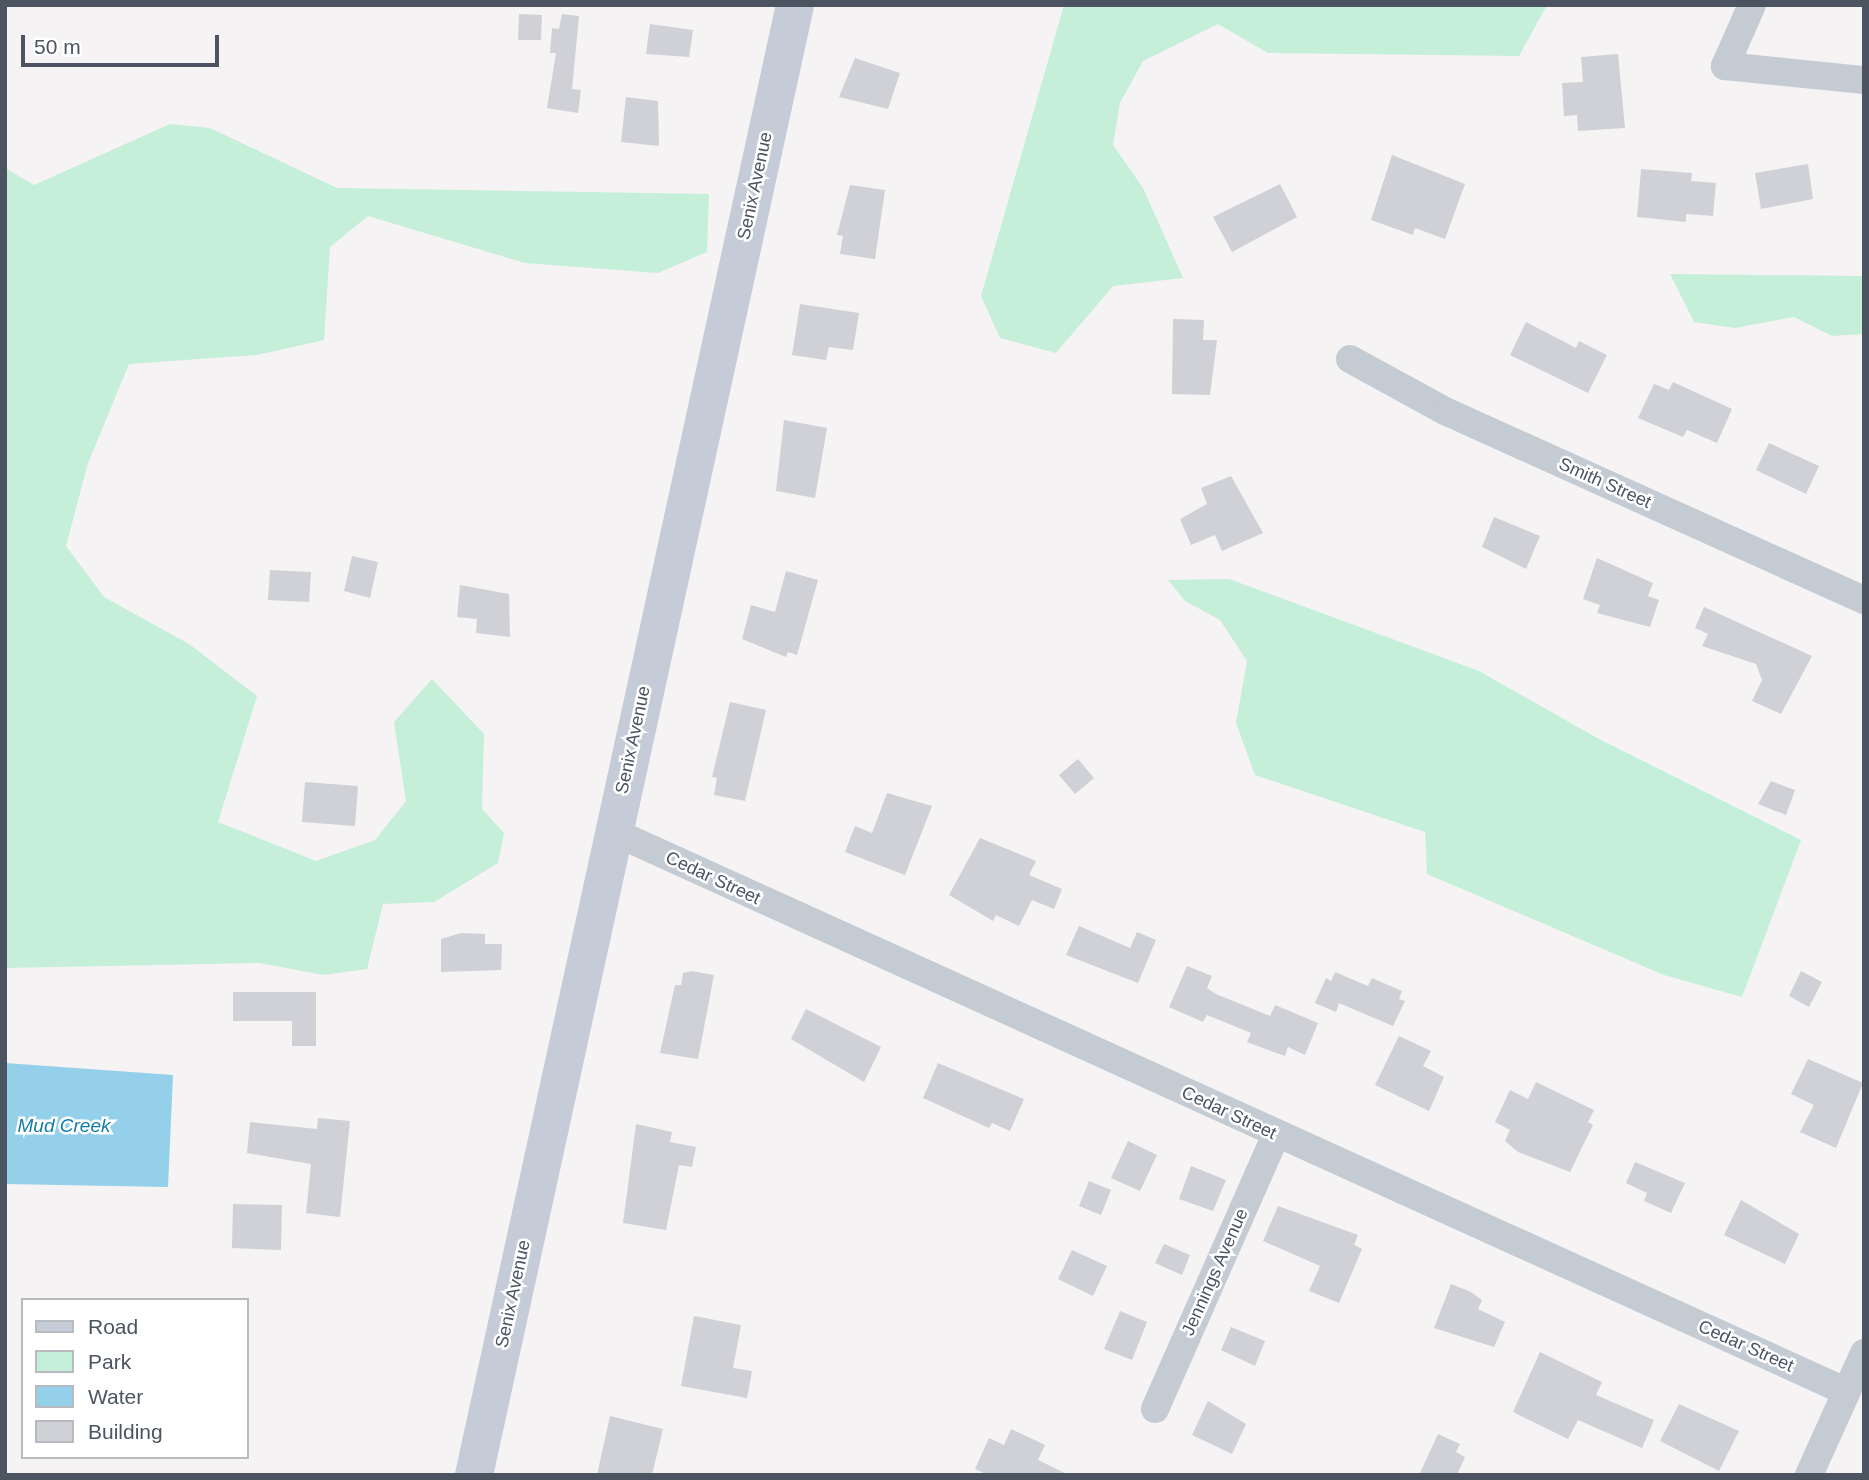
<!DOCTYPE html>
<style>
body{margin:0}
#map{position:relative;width:1869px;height:1480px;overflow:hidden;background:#f5f3f3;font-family:Arial,sans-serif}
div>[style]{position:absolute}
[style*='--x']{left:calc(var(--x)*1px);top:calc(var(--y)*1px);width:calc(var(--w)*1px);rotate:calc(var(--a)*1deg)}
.green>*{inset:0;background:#c5efd9}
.water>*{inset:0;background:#94d0e9}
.building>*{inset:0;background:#d0d1d7}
.street>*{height:28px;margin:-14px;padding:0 14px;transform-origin:14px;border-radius:14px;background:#c4cbd3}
.secondary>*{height:38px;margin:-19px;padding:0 19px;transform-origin:19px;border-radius:19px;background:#c5ccd8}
span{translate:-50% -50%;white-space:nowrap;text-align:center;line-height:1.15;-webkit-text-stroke:5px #fff;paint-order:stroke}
.street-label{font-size:18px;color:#4b5460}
.water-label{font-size:19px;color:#137caa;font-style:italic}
.frame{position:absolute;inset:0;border:7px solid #4b5460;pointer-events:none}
.legend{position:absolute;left:21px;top:1298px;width:228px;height:161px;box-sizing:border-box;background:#fff;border:2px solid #b7bbbf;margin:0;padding:9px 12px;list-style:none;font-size:21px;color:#4b5460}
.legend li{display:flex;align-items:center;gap:14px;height:35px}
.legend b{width:35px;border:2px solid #b7bbbf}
.scale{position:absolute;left:21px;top:35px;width:198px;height:32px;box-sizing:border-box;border:4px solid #4b5460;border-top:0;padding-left:9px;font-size:21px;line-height:24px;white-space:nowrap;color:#4b5460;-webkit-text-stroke:5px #fff;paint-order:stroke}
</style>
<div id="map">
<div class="green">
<i style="clip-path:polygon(1064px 5px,1547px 5px,1519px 56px,1268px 53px,1218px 24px,1143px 61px,1120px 103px,1113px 145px,1143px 188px,1183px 278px,1113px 286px,1056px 353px,1000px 338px,981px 296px)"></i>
<i style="clip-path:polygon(170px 124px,210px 128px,337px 188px,709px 194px,707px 252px,658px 273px,525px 263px,368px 216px,330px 247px,324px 340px,257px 355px,129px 364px,88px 463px,66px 546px,104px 597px,189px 644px,257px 696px,218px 822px,316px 861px,375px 840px,406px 801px,394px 722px,432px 679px,484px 734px,482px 809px,504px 833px,498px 863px,434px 902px,383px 904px,367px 969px,323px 975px,260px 963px,5px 968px,5px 168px,34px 185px)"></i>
<i style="clip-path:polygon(1670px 274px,1864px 276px,1864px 334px,1832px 336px,1794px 317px,1735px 328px,1694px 322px)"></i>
<i style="clip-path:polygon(1229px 579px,1479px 671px,1599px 739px,1801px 840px,1742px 997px,1664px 975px,1427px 874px,1425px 832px,1255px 775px,1236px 723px,1247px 661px,1220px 620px,1185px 601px,1168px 580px)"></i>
</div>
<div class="water">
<i style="clip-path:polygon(5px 1063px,173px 1075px,168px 1187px,5px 1184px)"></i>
</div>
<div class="building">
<i style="clip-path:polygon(519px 14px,542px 15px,541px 40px,518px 40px)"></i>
<i style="clip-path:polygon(562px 14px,579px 16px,572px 89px,581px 90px,578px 113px,547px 108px,556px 53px,550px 53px,552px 28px,559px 29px)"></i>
<i style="clip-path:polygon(650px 24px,693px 30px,689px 57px,646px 54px)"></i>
<i style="clip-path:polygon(1618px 54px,1625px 128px,1578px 131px,1577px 115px,1564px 116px,1562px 83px,1583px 82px,1581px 57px)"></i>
<i style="clip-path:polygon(855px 58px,900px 73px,888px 109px,839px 97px)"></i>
<i style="clip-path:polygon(626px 97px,658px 101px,659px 146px,621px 142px)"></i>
<i style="clip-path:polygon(1392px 155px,1465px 184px,1445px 239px,1415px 228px,1413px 235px,1371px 220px)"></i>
<i style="clip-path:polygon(1808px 164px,1813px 199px,1761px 209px,1755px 173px)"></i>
<i style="clip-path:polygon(1641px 169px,1692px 173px,1691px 181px,1716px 183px,1713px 216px,1686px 214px,1686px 222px,1637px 217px)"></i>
<i style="clip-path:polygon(1280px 184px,1297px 217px,1232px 252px,1213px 217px)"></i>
<i style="clip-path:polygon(850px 185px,885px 190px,875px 259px,840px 254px,843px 236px,837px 235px)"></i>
<i style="clip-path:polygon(800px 304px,859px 313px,853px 350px,829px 347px,826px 360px,792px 355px)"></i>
<i style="clip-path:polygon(1173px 319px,1204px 320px,1203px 340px,1217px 340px,1210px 395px,1172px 394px)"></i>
<i style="clip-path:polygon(1526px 322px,1576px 348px,1579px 341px,1607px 355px,1588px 393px,1510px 355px)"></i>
<i style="clip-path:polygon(1673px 382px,1732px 409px,1717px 443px,1687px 430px,1683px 437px,1638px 418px,1654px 384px,1669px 390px)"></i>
<i style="clip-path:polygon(784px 420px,827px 428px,815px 498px,776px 491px)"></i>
<i style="clip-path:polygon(1769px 443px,1819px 466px,1806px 494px,1756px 470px)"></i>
<i style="clip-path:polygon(1231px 476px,1263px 533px,1222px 551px,1215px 535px,1191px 545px,1180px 519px,1207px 504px,1201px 488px)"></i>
<i style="clip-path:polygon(1494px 517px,1540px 536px,1526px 569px,1482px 547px)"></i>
<i style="clip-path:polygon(352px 556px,378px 562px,370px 598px,344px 591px)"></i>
<i style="clip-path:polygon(1597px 558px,1653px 583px,1648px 596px,1659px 600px,1650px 627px,1597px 613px,1600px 605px,1583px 599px)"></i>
<i style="clip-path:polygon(270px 570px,311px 572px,309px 602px,268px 600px)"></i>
<i style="clip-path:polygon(786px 571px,818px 580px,797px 655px,788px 652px,786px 657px,742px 639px,751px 605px,775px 612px)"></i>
<i style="clip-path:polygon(460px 585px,509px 594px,510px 637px,476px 633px,477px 619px,457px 617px)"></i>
<i style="clip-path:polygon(1704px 607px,1812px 656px,1781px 714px,1752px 701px,1762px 680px,1756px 664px,1702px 646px,1708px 634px,1695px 628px)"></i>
<i style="clip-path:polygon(730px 702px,766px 710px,745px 801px,714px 795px,717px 778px,712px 777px)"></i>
<i style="clip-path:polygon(1078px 759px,1094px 778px,1075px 794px,1059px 775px)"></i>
<i style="clip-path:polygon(1771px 781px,1795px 790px,1786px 815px,1758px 804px)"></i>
<i style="clip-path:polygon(305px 782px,358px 786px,355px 826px,302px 822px)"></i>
<i style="clip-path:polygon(887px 793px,932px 806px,905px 875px,845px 852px,855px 826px,872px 833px)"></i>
<i style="clip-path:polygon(980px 838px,1036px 861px,1029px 875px,1062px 889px,1054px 909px,1032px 900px,1019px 926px,996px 915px,993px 921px,949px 895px)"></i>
<i style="clip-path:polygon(1079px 926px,1130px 948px,1137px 932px,1156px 940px,1138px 983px,1066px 955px)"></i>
<i style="clip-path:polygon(461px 933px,485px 934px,485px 944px,502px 944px,501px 970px,441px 972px,441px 939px)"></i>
<i style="clip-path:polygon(1187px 966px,1212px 976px,1207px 988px,1216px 994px,1270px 1016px,1275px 1005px,1318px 1023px,1305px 1055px,1288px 1047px,1285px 1056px,1271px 1051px,1247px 1042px,1251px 1033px,1207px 1015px,1203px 1022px,1169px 1007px)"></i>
<i style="clip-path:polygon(691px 971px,714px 975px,698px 1059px,660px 1053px,675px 985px,681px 985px,683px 973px)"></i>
<i style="clip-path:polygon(1801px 971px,1822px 982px,1809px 1007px,1789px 996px)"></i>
<i style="clip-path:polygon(1335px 972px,1368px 986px,1372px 978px,1402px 991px,1399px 999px,1405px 1001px,1393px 1026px,1339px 1003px,1336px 1012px,1315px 1003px,1326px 978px,1331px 981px)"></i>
<i style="clip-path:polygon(233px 992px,316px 992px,316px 1046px,292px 1046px,292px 1021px,233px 1021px)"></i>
<i style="clip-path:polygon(806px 1009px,881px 1047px,864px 1082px,791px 1039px)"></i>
<i style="clip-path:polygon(1399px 1036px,1431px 1051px,1423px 1066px,1444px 1077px,1429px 1111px,1375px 1085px)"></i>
<i style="clip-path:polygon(1808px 1059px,1863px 1083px,1836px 1148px,1800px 1132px,1814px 1105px,1791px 1094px)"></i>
<i style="clip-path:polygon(938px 1063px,1024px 1099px,1010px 1131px,992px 1123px,989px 1128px,923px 1098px)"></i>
<i style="clip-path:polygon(1536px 1082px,1594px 1110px,1588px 1122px,1593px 1125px,1570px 1172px,1518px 1152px,1505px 1141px,1510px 1130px,1495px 1122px,1510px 1090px,1528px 1099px)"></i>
<i style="clip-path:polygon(318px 1118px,350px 1121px,340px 1217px,306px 1213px,311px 1164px,247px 1153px,250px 1122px,317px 1129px)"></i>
<i style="clip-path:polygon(636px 1124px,672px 1132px,670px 1142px,696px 1147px,692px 1167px,679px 1165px,666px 1230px,623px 1223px)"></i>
<i style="clip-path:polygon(1128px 1141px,1157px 1155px,1140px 1191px,1111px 1178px)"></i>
<i style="clip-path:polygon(1635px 1162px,1685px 1183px,1671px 1213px,1644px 1201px,1647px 1193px,1626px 1183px)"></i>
<i style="clip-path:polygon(1191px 1166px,1226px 1180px,1213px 1211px,1179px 1199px)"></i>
<i style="clip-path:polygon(1089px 1181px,1111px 1190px,1101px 1215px,1079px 1206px)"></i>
<i style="clip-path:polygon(1741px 1200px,1799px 1234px,1785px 1264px,1724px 1235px)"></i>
<i style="clip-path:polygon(233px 1204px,282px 1205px,281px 1250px,232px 1248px)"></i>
<i style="clip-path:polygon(1278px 1206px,1358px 1235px,1354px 1245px,1362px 1249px,1339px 1303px,1309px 1291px,1320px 1266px,1263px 1241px)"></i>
<i style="clip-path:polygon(1164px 1244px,1190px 1255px,1182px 1275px,1155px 1263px)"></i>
<i style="clip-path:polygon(1072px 1250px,1107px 1266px,1093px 1296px,1058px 1279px)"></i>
<i style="clip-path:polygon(1451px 1284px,1471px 1292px,1482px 1300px,1478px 1309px,1505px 1322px,1494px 1347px,1434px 1328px)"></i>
<i style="clip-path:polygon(1120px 1311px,1147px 1322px,1132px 1360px,1104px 1349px)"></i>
<i style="clip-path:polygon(694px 1316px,741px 1325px,733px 1368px,752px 1371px,747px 1398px,681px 1386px)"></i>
<i style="clip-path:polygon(1231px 1327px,1265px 1341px,1255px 1366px,1221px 1350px)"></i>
<i style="clip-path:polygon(1540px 1352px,1602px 1382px,1596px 1395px,1654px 1420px,1642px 1448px,1578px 1420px,1568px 1439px,1513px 1412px)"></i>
<i style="clip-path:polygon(1208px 1401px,1246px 1424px,1232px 1454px,1192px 1435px)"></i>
<i style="clip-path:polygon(1679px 1404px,1739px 1431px,1719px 1471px,1660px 1441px)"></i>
<i style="clip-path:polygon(610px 1416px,663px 1429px,652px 1475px,597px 1475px)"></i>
<i style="clip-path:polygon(1011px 1429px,1045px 1445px,1038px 1460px,1069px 1475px,988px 1475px,975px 1469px,989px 1438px,1004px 1445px)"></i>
<i style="clip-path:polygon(1438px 1434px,1460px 1444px,1456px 1452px,1465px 1457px,1457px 1475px,1419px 1475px)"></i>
</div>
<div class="street">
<i style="--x:1752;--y:5;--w:67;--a:113.9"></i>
<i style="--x:1725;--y:66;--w:140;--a:5.8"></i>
<i style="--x:1350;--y:359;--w:108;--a:28.7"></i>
<i style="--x:1445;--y:411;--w:460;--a:24.3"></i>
<i style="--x:614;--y:832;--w:1352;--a:24.42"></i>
<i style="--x:1155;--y:1409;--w:300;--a:-66.2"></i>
<i style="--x:1809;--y:1475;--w:134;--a:-65.7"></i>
</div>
<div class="secondary">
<i style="--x:474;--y:1475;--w:1505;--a:-77.68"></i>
</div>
<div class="street-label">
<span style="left:755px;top:186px;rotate:-78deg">Senix Avenue</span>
<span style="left:1605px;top:483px;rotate:24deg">Smith Street</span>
<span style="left:633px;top:740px;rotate:-78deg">Senix Avenue</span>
<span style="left:713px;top:878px;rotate:25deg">Cedar Street</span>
<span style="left:1229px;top:1113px;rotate:25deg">Cedar Street</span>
<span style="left:1215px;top:1272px;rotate:-66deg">Jennings Avenue</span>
<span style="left:513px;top:1294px;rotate:-78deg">Senix Avenue</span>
<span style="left:1746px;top:1346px;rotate:24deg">Cedar Street</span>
</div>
<div class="water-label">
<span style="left:64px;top:1126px">Mud Creek</span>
</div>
<div class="frame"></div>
<ul class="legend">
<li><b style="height:9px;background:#c5ccd8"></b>Road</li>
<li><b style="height:19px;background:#c5efd9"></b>Park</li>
<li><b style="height:19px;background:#94d0e9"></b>Water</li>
<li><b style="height:19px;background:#d0d1d7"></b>Building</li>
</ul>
<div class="scale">50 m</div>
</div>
